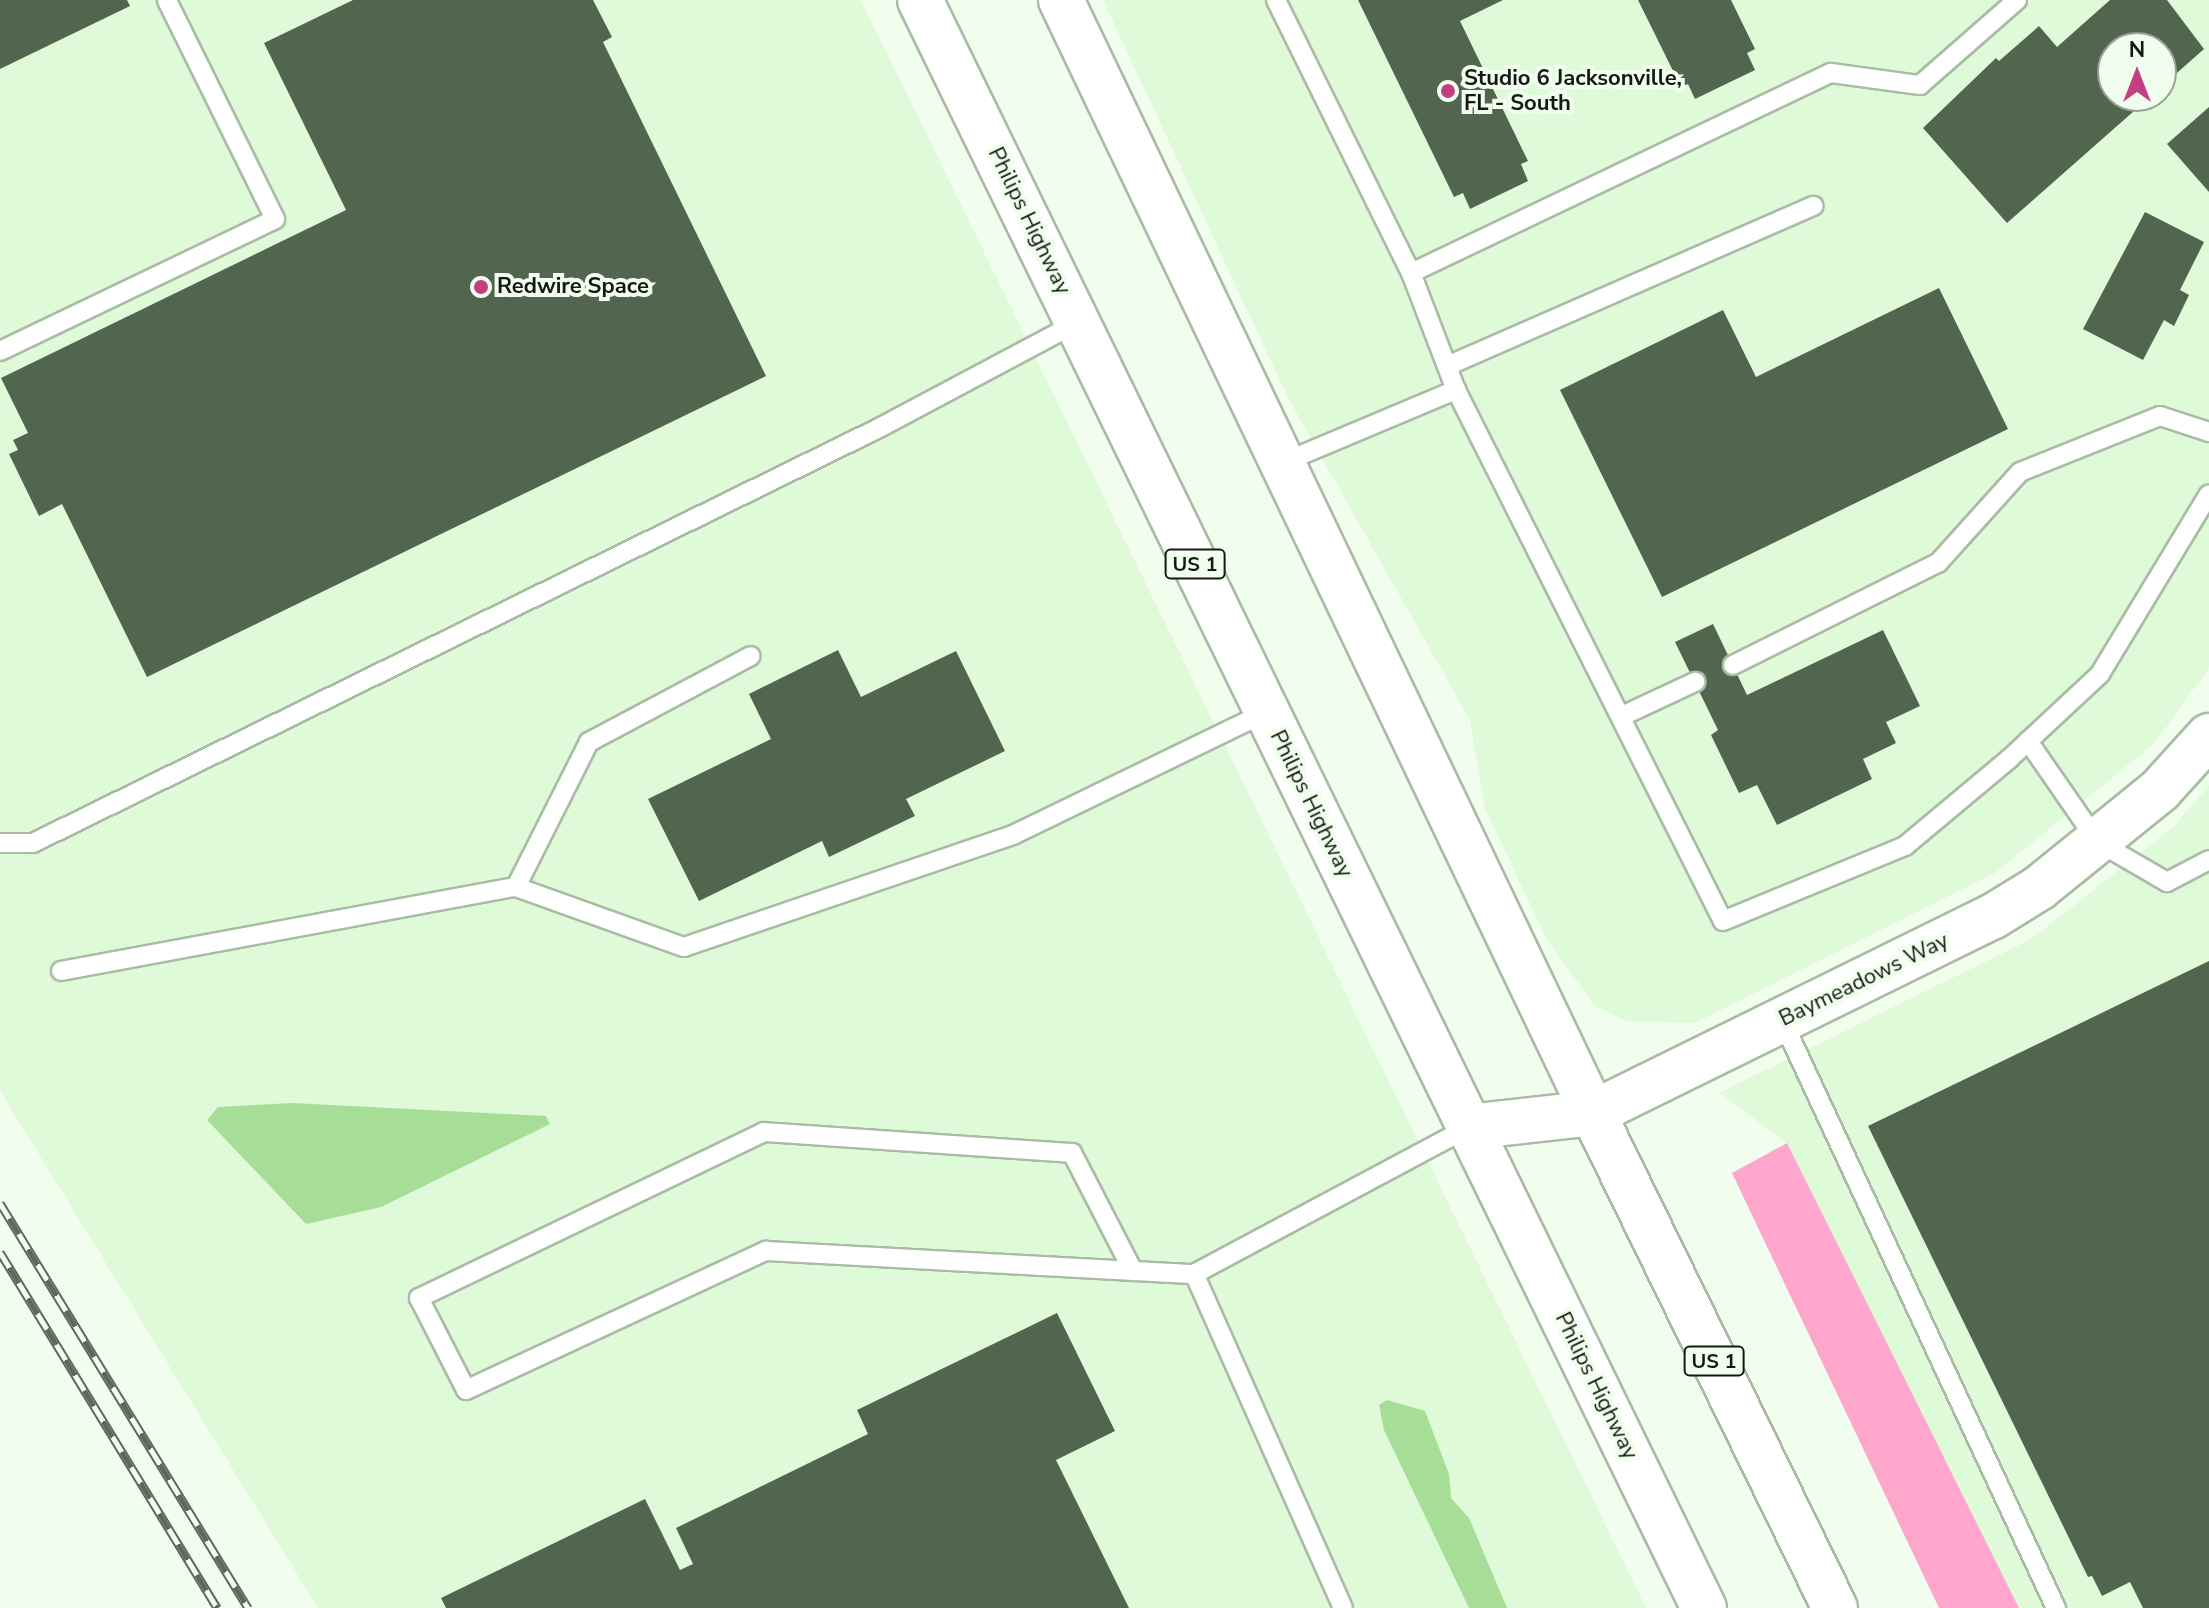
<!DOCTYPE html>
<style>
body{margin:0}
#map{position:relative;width:2209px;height:1608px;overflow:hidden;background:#f1feee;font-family:"Nunito Sans",sans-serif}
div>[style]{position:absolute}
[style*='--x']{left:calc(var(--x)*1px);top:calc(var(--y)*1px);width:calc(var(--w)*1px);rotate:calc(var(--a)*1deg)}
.built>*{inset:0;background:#dffad9}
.forest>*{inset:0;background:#fea6cb}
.water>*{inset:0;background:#a6de98}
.building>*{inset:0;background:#52654e}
.roads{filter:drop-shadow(2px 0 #a8bca3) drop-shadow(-2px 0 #a8bca3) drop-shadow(0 2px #a8bca3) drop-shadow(0 -2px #a8bca3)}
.lane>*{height:18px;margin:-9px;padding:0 9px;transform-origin:9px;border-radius:9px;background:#fff}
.secondary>*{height:44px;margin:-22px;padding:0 22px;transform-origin:22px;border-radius:22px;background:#fff}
.primary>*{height:44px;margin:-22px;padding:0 22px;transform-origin:22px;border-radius:22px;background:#fff}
.rail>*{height:9px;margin-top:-4.5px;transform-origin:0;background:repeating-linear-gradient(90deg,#f1feee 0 18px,#5e685d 0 36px);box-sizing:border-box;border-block:2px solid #5e685d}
.dots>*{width:22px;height:22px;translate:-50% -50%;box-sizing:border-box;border:4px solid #f1feee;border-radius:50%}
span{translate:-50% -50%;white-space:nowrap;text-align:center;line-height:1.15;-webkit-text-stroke:8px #f1feee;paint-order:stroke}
.shield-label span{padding:2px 6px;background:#f1feee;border:2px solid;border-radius:6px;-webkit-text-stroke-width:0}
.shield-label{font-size:20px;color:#121a11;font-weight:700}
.poi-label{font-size:22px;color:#121a11;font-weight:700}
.left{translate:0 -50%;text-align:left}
.street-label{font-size:22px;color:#121a11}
.north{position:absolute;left:2097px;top:32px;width:80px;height:80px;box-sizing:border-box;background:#f1feee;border:2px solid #98a396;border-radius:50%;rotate:0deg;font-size:22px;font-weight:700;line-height:32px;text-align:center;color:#121a11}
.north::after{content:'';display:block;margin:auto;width:28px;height:36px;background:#c33e82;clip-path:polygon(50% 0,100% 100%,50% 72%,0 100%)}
</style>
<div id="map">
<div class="built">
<i style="clip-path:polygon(0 0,861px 0,1646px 1608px,318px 1608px,0 1091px)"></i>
<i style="clip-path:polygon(evenodd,1103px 0,2209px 0,2209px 668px,2154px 744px,1995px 873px,1695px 1023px,1626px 1021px,1594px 1006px,1544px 934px,1485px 808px,1470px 720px,1288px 398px,1103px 0,2113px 48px,2161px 48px,2161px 96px,2113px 96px,2113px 48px)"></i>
<i style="clip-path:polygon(2209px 785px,2209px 1608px,2019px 1608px,1787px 1143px,1719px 1093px,2031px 939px,2173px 827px)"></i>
</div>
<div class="forest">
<i style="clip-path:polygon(1787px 1143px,2019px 1608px,1939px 1608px,1732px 1173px)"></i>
</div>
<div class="water">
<i style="clip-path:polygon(293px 1103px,546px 1116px,550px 1124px,381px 1207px,306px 1224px,207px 1120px,218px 1107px)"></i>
<i style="clip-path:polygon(1387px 1400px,1425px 1411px,1449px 1474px,1451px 1498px,1469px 1518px,1507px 1608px,1469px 1608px,1384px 1430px,1379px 1405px)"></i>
</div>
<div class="building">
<i style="clip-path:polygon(0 0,127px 0,130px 6px,0 69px)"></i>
<i style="clip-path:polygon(353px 0,593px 0,612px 37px,603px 42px,766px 376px,147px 677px,62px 504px,39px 516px,9px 454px,18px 450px,13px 440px,28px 433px,1px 378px,346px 210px,264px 43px)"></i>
<i style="clip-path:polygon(1358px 0,1503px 0,1460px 21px,1528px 161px,1521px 164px,1528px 181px,1470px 209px,1463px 193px,1454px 197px)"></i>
<i style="clip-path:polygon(1638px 0,1731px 0,1755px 49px,1747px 53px,1755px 70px,1695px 99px,1688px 84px,1681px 87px)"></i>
<i style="clip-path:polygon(2110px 0,2167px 0,2204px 49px,2161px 87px,2161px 48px,2113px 48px,2113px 96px,2151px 96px,2007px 223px,1923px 128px,1996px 58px,1999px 61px,2039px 26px,2057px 47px)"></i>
<i style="clip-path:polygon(2209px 107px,2209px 192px,2167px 144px)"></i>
<i style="clip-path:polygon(2145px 212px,2204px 242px,2180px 290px,2189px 295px,2174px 326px,2164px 320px,2143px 360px,2083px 329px)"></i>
<i style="clip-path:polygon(1939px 288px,2008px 429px,1662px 597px,1560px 390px,1723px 310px,1756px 377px)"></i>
<i style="clip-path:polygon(1713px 624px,1747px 695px,1883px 630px,1920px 706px,1886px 722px,1896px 743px,1863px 759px,1872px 779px,1777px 825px,1757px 785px,1739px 793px,1711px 735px,1718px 730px,1675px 642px)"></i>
<i style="clip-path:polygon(838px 650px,861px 697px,956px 651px,1005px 751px,906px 799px,915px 816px,829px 857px,822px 841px,699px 901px,648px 799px,771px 739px,749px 694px)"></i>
<i style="clip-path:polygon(2209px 961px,2209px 1608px,2143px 1608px,2130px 1582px,2102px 1596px,2092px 1576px,2088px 1577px,1868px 1126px)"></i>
<i style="clip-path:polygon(1057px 1313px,1115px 1431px,1056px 1460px,1129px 1608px,446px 1608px,441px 1598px,645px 1499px,680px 1570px,693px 1564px,676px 1528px,868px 1434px,857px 1410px)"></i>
</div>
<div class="roads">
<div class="lane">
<i style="--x:1276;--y:0;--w:305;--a:63.7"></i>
<i style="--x:0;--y:351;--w:305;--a:-25.6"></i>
<i style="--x:275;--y:219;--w:244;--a:-116.3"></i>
<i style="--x:1447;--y:366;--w:400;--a:-23.6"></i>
<i style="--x:1456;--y:390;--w:125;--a:-111"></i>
<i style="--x:1411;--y:273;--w:465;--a:-25.5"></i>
<i style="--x:1831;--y:73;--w:90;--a:7.7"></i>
<i style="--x:1920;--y:85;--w:129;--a:-41.2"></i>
<i style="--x:1282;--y:463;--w:189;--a:-22.8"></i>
<i style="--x:1456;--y:390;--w:594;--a:63.31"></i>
<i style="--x:1723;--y:921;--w:197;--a:-22.4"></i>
<i style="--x:1905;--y:846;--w:136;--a:-39.9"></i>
<i style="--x:2009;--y:759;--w:125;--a:-43"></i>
<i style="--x:2100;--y:674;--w:210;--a:-58.8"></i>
<i style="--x:1733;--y:665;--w:229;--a:-26.5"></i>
<i style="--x:1938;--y:563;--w:122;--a:-48"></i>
<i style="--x:2020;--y:472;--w:151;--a:-21.8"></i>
<i style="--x:2160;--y:416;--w:52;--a:18.1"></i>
<i style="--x:1622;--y:716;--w:81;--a:-25"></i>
<i style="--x:2028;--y:741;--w:123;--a:55.3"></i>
<i style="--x:2098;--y:842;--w:80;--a:30.1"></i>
<i style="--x:2167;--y:882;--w:47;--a:-27.6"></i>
<i style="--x:0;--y:843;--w:33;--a:0"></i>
<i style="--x:33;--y:843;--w:942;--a:-26.13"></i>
<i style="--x:879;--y:428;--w:225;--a:-28"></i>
<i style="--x:516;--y:887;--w:178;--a:19.7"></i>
<i style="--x:684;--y:947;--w:348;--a:-18.8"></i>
<i style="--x:1013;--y:835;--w:281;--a:-25.9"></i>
<i style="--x:61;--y:971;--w:463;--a:-10.5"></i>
<i style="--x:516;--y:887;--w:162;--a:-63.3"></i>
<i style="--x:589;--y:742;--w:183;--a:-28"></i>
<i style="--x:1782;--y:1020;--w:649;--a:65.02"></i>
<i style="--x:1133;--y:1271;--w:133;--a:-117.3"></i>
<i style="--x:1072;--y:1153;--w:309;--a:-176.1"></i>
<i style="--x:764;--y:1132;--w:383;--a:154.3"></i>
<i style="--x:419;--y:1298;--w:103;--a:62.9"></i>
<i style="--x:466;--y:1390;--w:331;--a:-24.9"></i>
<i style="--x:766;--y:1251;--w:429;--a:3.1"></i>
<i style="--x:1343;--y:1608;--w:366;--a:-114"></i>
<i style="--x:1194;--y:1274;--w:312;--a:-28.1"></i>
</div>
<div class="secondary">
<i style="--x:1469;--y:1127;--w:125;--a:-6.4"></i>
<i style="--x:1593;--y:1113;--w:445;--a:-26.2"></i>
<i style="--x:1992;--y:917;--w:55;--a:-31.7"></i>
<i style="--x:2039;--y:888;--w:156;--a:-39"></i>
<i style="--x:2160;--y:790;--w:73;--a:-47.8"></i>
</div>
<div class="primary">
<i style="--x:920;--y:0;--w:1789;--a:64.01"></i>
<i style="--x:1061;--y:0;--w:1234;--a:64.45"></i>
<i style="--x:1593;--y:1113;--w:551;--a:63.95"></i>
</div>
</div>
<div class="rail">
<i style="--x:0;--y:1203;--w:475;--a:58.5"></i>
<i style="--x:0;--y:1252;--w:417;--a:58.6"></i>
</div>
<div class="dots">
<i style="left:1448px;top:91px;background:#c33e82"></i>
<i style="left:481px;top:287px;background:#c33e82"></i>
</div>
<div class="shield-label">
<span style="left:1195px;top:564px">US 1</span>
<span style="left:1714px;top:1361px">US 1</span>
</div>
<div class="poi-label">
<span class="left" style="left:1464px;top:91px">Studio 6 Jacksonville,<br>FL - South</span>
<span class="left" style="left:497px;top:287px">Redwire Space</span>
</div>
<div class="street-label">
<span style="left:1029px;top:221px;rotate:64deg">Philips Highway</span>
<span style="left:1311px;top:804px;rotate:64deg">Philips Highway</span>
<span style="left:1864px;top:980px;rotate:-26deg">Baymeadows Way</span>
<span style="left:1596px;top:1386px;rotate:64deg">Philips Highway</span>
</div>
<div class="north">N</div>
</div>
